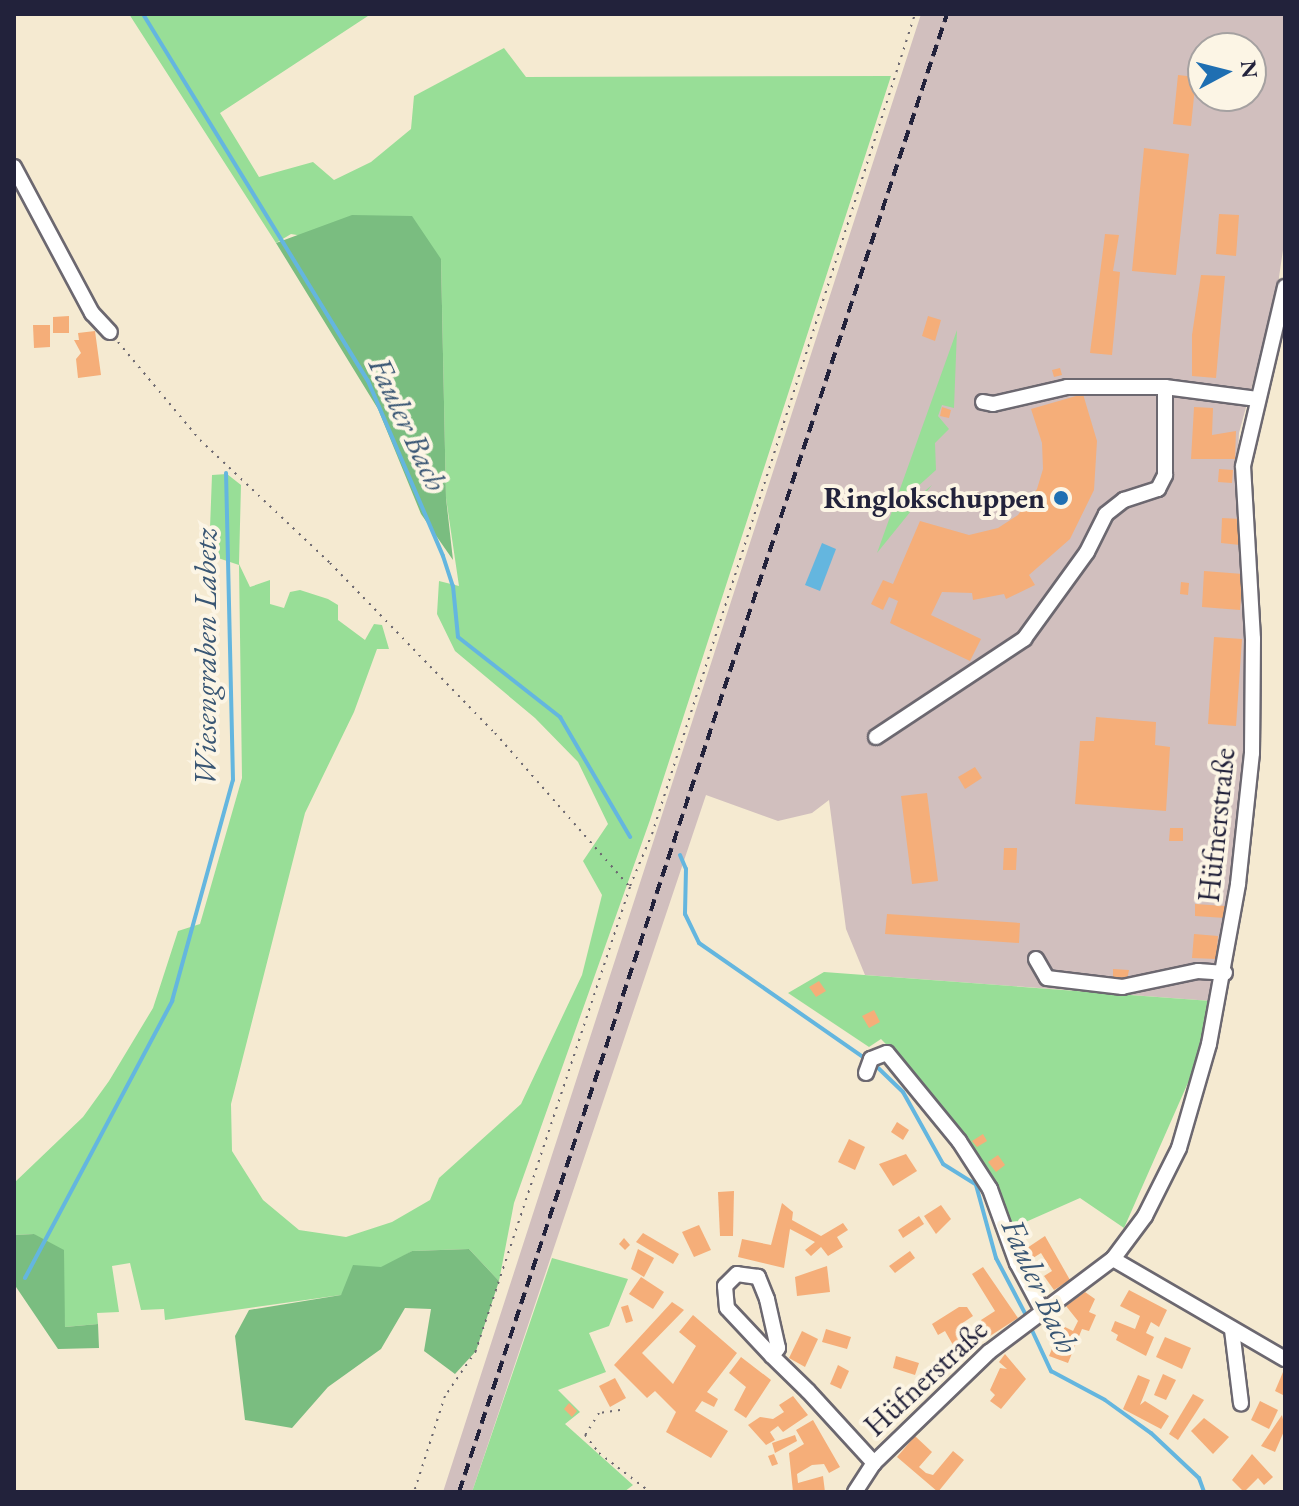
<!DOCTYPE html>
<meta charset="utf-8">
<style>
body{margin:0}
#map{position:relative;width:1299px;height:1506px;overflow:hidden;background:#f5ead1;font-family:"EB Garamond",serif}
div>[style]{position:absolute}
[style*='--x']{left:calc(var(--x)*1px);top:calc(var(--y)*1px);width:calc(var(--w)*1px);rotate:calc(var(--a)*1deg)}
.industrial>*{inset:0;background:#d1bfbe}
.green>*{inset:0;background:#98de97}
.forest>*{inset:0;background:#7abd80}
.water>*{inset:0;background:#64b6df}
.stream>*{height:4px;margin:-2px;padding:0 2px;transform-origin:2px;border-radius:2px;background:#64b6df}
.building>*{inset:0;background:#f5ae79}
.path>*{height:2px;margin-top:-1px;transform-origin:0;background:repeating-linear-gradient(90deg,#6c6870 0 2px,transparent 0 8px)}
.roads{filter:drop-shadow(2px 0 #6c6870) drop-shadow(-2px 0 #6c6870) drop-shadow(0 2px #6c6870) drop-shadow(0 -2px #6c6870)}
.minor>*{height:14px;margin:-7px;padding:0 7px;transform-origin:7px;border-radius:7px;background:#fff}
.rail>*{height:4px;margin-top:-2px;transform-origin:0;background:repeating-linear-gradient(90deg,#22223b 0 12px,transparent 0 18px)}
.dots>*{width:22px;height:22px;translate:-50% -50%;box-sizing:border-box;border:4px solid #fcf5e5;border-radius:50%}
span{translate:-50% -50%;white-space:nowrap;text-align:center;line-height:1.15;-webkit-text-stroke:8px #fcf5e5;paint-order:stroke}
.poi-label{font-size:30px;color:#22223b;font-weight:700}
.right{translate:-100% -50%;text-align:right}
.street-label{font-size:30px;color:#22223b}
.water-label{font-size:32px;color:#395674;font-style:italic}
.frame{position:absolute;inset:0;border:16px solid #22223b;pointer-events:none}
.north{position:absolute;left:1187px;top:32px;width:80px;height:80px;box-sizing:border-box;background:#fcf5e5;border:2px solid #a5a1a1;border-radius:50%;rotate:83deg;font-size:22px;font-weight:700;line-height:32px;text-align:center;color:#22223b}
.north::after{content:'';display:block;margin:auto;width:28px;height:36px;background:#1f6fb2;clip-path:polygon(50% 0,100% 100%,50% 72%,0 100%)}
</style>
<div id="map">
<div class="industrial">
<i style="clip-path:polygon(evenodd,921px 14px,1285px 14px,1285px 236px,1276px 298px,1239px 433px,1236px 498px,1244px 577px,1245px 729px,1228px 918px,1211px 1001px,865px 975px,846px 929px,829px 800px,812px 813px,778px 821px,706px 795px,472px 1492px,443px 1492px,921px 14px,1203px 48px,1251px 48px,1251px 96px,1203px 96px,1203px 48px)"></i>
</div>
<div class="green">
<i style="clip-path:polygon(129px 14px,371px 14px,220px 113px,259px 177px,313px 162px,334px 180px,371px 162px,411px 129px,414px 96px,504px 48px,526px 77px,891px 76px,650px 820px,514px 1203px,499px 1281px,469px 1249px,412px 1251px,341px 1295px,165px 1320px,164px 1309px,141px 1310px,130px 1263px,112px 1266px,119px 1312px,97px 1313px,98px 1324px,65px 1327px,62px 1292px,34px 1234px,14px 1235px,14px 1183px,83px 1117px,109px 1081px,153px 1008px,178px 931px,200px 924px,242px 778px,239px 565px,209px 555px,212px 475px,227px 474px,241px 485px,239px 564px,250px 587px,270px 580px,270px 604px,284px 608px,290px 592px,300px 590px,328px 599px,338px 605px,338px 620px,365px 640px,374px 624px,382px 625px,389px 649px,377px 649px,354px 712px,305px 813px,231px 1104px,232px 1151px,263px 1200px,299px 1230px,346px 1237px,392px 1222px,430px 1200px,439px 1178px,521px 1104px,582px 975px,602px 895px,583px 861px,608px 824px,578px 762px,535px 718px,455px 651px,437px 614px,439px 581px,459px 586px,446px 498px,441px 259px,291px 234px,276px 243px)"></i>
<i style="clip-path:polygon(957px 330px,954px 408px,942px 405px,938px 416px,949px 429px,935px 443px,936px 470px,896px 506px,901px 511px,932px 485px,877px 553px)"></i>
<i style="clip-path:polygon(824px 972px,1211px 1001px,1198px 1060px,1124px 1228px,1080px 1198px,1012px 1228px,996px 1187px,915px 1074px,881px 1039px,869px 1047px,788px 993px)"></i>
<i style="clip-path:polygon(552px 1258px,628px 1279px,609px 1326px,589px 1333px,606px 1372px,558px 1390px,580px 1412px,565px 1424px,633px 1485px,624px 1492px,472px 1492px)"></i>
</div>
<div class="forest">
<i style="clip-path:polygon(352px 215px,412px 216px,441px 259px,446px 498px,453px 560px,421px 514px,378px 409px,276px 243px)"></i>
<i style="clip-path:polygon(34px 1234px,64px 1250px,65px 1327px,98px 1324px,99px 1348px,58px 1349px,14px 1284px,14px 1235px)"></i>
<i style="clip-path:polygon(469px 1249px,499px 1281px,476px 1351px,455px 1374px,424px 1351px,431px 1309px,405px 1308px,381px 1349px,328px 1387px,292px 1428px,245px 1420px,235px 1336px,249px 1310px,341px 1295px,353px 1265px,381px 1267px,412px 1251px)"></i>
</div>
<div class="water">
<i style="clip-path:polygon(822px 543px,836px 549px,820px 591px,805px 585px)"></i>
</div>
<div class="stream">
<i style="--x:143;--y:14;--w:430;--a:58.5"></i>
<i style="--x:368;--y:381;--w:190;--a:66.8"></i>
<i style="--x:443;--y:556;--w:32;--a:72"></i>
<i style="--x:453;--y:586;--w:51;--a:84.4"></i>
<i style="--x:458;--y:637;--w:130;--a:38.1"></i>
<i style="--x:560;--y:717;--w:139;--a:59.7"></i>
<i style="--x:680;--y:855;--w:15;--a:67"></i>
<i style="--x:686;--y:869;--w:45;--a:91.3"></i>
<i style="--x:685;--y:914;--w:32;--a:64"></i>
<i style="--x:699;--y:943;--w:203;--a:34.8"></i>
<i style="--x:874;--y:1064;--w:40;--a:44"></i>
<i style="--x:903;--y:1092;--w:82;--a:60.9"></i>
<i style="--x:943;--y:1164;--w:39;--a:32"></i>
<i style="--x:976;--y:1185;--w:76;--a:74.7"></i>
<i style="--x:996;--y:1258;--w:67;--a:62.3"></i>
<i style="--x:25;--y:1278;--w:314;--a:-62"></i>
<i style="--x:172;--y:1001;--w:229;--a:-74.6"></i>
<i style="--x:233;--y:780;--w:307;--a:-91.3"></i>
<i style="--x:1030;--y:1326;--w:50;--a:65"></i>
<i style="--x:1051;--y:1371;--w:61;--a:28.2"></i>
<i style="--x:1105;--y:1400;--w:57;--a:35.7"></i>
<i style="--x:1151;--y:1433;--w:66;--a:43.2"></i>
<i style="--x:1199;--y:1478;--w:15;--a:70"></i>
</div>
<div class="building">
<i style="clip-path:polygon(1178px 75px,1196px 77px,1191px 126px,1173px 124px)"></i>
<i style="clip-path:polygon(1144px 148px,1189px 154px,1176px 275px,1132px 271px)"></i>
<i style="clip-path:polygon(1219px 214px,1239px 215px,1236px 256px,1216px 254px)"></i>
<i style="clip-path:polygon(1105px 234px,1119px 235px,1113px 271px,1120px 272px,1112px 355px,1090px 353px)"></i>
<i style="clip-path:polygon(1201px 275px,1225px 276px,1216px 378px,1192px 376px,1192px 335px)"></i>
<i style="clip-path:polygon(69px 316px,69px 333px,53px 333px,53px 317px)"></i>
<i style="clip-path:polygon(928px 316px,941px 320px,935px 341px,922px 336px)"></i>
<i style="clip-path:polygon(33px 325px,50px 325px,50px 347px,34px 348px)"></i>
<i style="clip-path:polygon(95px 331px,101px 375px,78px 378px,76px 359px,81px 353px,74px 340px,79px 340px,78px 333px)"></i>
<i style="clip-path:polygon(1060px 368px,1062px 375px,1054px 377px,1052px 370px)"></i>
<i style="clip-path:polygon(1083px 394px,1097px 441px,1094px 490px,1070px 539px,1029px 575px,1035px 585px,1006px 599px,1004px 594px,973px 600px,972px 593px,942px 592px,931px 615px,981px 639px,970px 661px,890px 623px,898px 601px,889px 597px,883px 610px,871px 604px,883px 580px,893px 584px,920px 521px,969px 535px,998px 528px,1018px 515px,1037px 489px,1043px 469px,1042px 443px,1031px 409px)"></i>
<i style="clip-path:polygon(942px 407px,951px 410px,949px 418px,940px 416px)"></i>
<i style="clip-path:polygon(1194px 407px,1213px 408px,1212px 435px,1236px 431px,1235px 459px,1191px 459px)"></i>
<i style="clip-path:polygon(1219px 469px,1233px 470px,1232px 483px,1218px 482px)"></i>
<i style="clip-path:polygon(1222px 518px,1241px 519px,1240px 545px,1221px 543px)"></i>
<i style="clip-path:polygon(1204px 571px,1243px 574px,1240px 610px,1202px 607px)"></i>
<i style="clip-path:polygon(1181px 582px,1189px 583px,1188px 595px,1180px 594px)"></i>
<i style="clip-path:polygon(1214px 637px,1242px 639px,1236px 726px,1208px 724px)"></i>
<i style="clip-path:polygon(1096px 717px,1156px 722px,1155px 745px,1170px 747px,1166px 811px,1075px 804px,1080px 741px,1094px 741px)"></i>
<i style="clip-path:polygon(975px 767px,982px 778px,965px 789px,958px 777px)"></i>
<i style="clip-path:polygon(927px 793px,938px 881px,912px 884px,901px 796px)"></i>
<i style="clip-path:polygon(1170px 828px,1183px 828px,1183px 841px,1169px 841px)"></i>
<i style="clip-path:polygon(1004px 848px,1017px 848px,1016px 870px,1003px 870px)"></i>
<i style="clip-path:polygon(1195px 904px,1225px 906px,1225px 918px,1195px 916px)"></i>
<i style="clip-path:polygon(887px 914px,1020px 923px,1019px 943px,885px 934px)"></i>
<i style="clip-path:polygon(1194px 934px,1218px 936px,1216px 959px,1192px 958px)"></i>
<i style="clip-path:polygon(1113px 969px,1129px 970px,1127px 980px,1113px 979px)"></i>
<i style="clip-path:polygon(819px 981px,826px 991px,816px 997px,809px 987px)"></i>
<i style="clip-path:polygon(874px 1010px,880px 1022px,869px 1028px,862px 1016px)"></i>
<i style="clip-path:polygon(897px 1122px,909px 1130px,903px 1140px,891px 1132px)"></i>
<i style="clip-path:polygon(983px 1134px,987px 1141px,977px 1147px,972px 1141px)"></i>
<i style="clip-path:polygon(849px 1139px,865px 1147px,855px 1170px,838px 1162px)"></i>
<i style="clip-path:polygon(906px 1154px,917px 1171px,893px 1186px,879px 1164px)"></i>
<i style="clip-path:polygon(998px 1155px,1005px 1165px,996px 1172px,988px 1162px)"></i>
<i style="clip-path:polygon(734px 1191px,733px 1236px,720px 1236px,718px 1192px)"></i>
<i style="clip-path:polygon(782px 1203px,793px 1212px,792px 1220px,821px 1236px,843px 1223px,848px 1230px,837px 1237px,843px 1247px,828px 1256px,821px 1247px,811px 1256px,805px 1250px,815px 1242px,790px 1229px,784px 1268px,738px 1257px,742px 1239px,771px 1245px)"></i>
<i style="clip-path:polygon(941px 1205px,951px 1219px,936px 1234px,924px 1216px)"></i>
<i style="clip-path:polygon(919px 1216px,924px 1224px,903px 1238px,898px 1230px)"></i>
<i style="clip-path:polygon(699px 1225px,711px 1250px,694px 1257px,682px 1232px)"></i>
<i style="clip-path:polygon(643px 1233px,679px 1254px,673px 1264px,636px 1242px)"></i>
<i style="clip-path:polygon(1045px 1236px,1070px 1280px,1054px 1290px,1044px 1276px,1052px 1271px,1041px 1253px,1025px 1263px,1018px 1254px)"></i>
<i style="clip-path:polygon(624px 1238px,630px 1245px,625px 1250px,619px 1244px)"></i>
<i style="clip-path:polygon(638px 1249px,654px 1258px,644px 1277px,631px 1269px)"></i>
<i style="clip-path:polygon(910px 1251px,915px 1258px,895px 1273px,889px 1266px)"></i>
<i style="clip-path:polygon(827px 1266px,830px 1292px,797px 1296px,795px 1277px)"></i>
<i style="clip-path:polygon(983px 1267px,1018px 1318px,990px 1336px,981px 1320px,995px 1311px,972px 1274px)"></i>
<i style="clip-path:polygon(641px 1277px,664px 1292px,653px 1309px,629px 1294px)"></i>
<i style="clip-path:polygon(1129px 1290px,1167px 1310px,1159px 1327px,1151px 1322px,1146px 1333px,1154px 1337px,1146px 1356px,1116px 1340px,1118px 1335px,1111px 1331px,1115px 1321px,1135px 1329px,1140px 1316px,1120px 1306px)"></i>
<i style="clip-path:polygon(1085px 1292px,1095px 1299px,1089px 1312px,1096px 1315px,1089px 1331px,1082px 1329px,1068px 1363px,1049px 1356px,1058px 1334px,1065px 1327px,1073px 1331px,1078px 1321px,1066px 1306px)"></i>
<i style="clip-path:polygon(672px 1302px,684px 1310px,642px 1353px,673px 1384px,696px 1346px,679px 1332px,693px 1315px,737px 1353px,707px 1392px,718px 1399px,714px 1407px,702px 1401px,695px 1411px,728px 1431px,711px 1458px,666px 1432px,676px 1412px,655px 1391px,647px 1398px,614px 1365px)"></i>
<i style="clip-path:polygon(628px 1305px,633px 1321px,626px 1323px,621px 1307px)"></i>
<i style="clip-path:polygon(959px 1307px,967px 1307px,973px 1316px,961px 1324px,968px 1336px,953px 1345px,945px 1331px,938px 1335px,932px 1324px)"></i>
<i style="clip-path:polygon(826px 1329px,851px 1337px,847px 1349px,822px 1342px)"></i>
<i style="clip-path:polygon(802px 1331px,818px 1339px,805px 1367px,789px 1358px)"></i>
<i style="clip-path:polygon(1165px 1337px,1191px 1348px,1182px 1369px,1156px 1357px)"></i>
<i style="clip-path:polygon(954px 1354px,962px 1362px,955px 1368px,947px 1361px)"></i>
<i style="clip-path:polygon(1005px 1354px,1026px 1379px,1001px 1409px,990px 1401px,995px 1395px,990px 1390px,1000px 1368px,1007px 1369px,999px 1362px)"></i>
<i style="clip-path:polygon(896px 1356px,919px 1363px,915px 1375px,893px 1368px)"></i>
<i style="clip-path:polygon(741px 1357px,771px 1380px,746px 1418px,734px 1410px,746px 1387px,729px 1373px)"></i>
<i style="clip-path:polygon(838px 1365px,849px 1371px,841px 1389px,830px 1384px)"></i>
<i style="clip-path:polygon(1283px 1372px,1285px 1373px,1285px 1396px,1275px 1391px)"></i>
<i style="clip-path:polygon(1163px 1374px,1176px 1380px,1166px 1400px,1154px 1395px)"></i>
<i style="clip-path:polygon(1138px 1375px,1150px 1380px,1140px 1405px,1145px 1401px,1169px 1416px,1161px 1429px,1123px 1409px)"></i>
<i style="clip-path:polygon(615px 1378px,626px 1398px,610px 1407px,599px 1386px)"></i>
<i style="clip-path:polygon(1193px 1394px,1204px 1400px,1178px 1440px,1169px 1434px)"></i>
<i style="clip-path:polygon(793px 1396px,808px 1415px,783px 1432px,778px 1426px,770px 1432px,775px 1440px,766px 1445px,748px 1425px,760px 1417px,773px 1419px,784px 1412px,779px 1405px)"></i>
<i style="clip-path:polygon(1260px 1401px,1278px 1410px,1269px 1429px,1251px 1420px)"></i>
<i style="clip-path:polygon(569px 1403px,577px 1411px,572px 1417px,564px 1409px)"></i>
<i style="clip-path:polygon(1282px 1415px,1285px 1429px,1275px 1452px,1261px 1446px)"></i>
<i style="clip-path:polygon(1204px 1418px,1229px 1437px,1213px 1454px,1191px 1431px)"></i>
<i style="clip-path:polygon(813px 1420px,840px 1467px,829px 1473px,824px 1464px,812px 1465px,797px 1474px,798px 1483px,823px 1476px,825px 1492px,793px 1492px,789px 1453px,804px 1444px,796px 1430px)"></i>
<i style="clip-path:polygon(795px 1435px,797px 1441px,775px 1453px,772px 1443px)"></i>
<i style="clip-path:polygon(915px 1436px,932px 1452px,919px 1467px,926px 1473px,933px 1475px,953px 1451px,964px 1460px,938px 1492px,897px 1457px)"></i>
<i style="clip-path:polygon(774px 1454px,778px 1464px,772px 1466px,768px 1456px)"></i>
<i style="clip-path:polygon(1252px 1454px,1273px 1477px,1264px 1485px,1258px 1478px,1244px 1492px,1232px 1480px)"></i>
</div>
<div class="path">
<i style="--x:118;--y:342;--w:128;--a:50.1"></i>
<i style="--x:200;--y:440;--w:179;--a:43.4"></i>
<i style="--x:330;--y:563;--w:237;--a:45.9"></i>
<i style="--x:495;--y:733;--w:205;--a:48.8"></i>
<i style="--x:630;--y:887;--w:489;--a:108.4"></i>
<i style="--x:476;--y:1351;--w:55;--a:124.6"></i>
<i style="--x:445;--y:1396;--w:101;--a:107.9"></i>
<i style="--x:630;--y:886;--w:56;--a:-67.1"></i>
<i style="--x:652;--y:834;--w:861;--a:-72.22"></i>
<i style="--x:620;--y:1410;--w:21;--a:172"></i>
<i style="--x:599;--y:1413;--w:26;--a:122"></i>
<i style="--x:585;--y:1435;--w:23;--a:52"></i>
<i style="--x:599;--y:1453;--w:64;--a:37.4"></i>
</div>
<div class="roads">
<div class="minor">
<i style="--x:14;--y:167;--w:166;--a:61.9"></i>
<i style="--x:92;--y:313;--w:26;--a:47"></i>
<i style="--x:983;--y:402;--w:10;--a:11"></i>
<i style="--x:993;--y:404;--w:76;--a:-12.9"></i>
<i style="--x:1067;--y:387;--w:98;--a:0"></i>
<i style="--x:1165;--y:387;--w:93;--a:7.4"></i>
<i style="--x:876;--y:737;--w:178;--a:-33.5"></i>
<i style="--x:1024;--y:639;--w:107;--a:-54.1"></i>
<i style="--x:1087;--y:552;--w:42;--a:-63.4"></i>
<i style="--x:1106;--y:514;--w:23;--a:-38"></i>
<i style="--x:1124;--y:500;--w:36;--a:-18"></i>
<i style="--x:1158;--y:489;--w:16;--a:-63"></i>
<i style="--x:1165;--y:475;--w:88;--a:-90"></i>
<i style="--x:1036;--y:959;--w:22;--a:60"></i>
<i style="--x:1047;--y:978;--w:76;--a:6.8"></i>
<i style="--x:1122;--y:987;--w:78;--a:-11.9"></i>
<i style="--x:1198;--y:971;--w:27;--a:4"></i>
<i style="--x:866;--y:1073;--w:15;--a:-70"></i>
<i style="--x:871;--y:1059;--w:17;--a:-21"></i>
<i style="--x:887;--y:1053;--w:114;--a:50.7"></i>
<i style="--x:959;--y:1141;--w:57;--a:57.1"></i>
<i style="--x:990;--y:1189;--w:79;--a:70"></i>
<i style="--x:1017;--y:1263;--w:55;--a:62"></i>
<i style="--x:1113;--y:1259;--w:199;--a:30.2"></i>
<i style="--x:1232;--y:1330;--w:74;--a:83"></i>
<i style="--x:772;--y:1356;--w:10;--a:-53"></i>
<i style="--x:778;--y:1348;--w:50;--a:-102.7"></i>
<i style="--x:767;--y:1299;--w:24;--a:-112"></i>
<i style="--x:758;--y:1277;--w:21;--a:-172"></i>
<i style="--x:737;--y:1274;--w:17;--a:135"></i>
<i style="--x:725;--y:1286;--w:22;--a:85"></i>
<i style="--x:727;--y:1308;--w:66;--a:46.8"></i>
<i style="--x:772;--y:1356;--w:50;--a:44.2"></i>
<i style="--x:808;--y:1391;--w:98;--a:47.5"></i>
<i style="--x:855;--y:1492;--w:35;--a:-57"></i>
<i style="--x:874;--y:1463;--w:160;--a:-44"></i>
<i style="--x:989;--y:1352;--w:155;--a:-36.9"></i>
<i style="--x:1113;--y:1259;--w:54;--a:-53.3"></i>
<i style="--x:1145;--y:1216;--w:76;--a:-63.4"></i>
<i style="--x:1179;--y:1148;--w:108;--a:-73.9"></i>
<i style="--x:1209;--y:1044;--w:163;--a:-79.7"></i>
<i style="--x:1238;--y:884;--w:132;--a:-83.9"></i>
<i style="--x:1252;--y:753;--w:114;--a:-89.5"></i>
<i style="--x:1253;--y:639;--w:173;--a:-93.3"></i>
<i style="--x:1243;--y:466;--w:184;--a:-76.8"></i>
</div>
</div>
<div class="rail">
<i style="--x:459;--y:1492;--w:1556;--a:-71.73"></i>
</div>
<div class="dots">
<i style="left:1061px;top:498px;background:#1f6fb2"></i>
</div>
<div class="poi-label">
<span class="right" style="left:1045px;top:498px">Ringlokschuppen</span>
</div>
<div class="street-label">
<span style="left:1217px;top:825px;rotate:-84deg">Hüfnerstraße</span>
<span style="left:926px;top:1378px;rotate:-43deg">Hüfnerstraße</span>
</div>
<div class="water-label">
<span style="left:408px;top:424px;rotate:65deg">Fauler Bach</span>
<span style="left:205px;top:657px;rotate:-90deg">Wiesengraben Labetz</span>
<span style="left:1040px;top:1286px;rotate:66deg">Fauler Bach</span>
</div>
<div class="frame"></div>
<div class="north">N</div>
</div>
